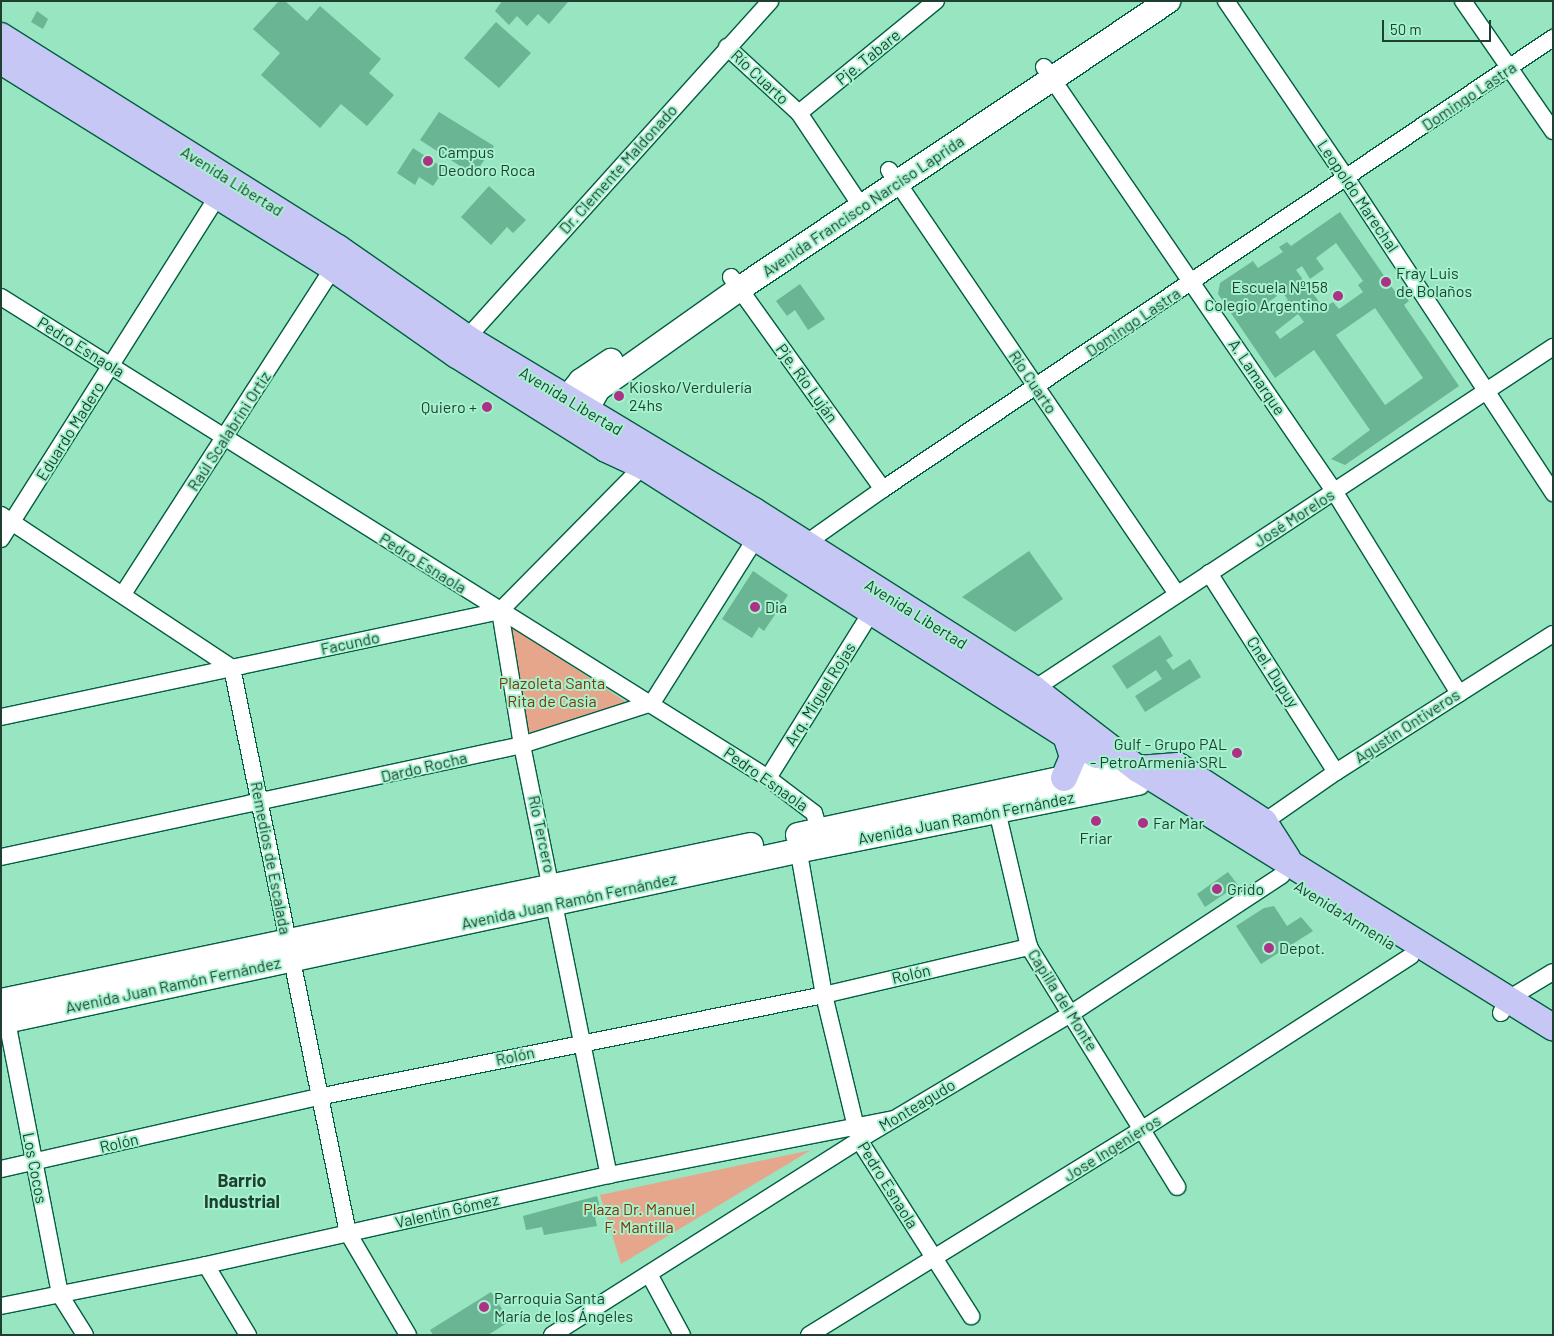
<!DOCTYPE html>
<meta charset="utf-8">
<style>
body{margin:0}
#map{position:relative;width:1554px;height:1336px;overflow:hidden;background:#98e5c1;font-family:Barlow,sans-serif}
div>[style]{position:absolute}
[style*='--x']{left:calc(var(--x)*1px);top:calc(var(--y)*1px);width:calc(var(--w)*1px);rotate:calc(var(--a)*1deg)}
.green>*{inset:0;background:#e6a68b}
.building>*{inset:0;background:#6ab593}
.roads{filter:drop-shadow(1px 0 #025e41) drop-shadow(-1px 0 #025e41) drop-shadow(0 1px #025e41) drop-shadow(0 -1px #025e41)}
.street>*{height:16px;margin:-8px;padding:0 8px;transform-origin:8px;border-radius:8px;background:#fff}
.secondary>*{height:24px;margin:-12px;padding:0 12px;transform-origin:12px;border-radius:12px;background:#fff}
.primary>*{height:26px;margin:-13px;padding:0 13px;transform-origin:13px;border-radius:13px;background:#c7c7f5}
.dots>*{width:14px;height:14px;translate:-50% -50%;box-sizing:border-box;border:2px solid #a5f2ce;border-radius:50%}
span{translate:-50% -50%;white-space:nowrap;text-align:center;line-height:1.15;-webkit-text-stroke:4px #a5f2ce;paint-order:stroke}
.street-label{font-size:16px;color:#1f3f31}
.poi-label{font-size:16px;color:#1f3f31}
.left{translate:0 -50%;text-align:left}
.right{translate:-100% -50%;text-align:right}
.park-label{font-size:16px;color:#833408}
.neighbourhood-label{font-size:18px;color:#1f3f31;font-weight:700}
.frame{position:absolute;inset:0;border:2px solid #1f3f31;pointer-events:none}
.scale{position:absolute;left:1382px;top:20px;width:109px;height:22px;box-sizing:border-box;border:2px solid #1f3f31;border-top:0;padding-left:6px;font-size:15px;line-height:18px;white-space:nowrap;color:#1f3f31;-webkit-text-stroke:4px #a5f2ce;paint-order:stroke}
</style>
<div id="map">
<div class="green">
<i style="clip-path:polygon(505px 622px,626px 702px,525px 738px)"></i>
<i style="clip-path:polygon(811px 1150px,621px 1264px,600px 1195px)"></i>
</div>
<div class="building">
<i style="clip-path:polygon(279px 1px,285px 1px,307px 21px,320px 6px,381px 59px,369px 73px,394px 95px,367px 126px,341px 104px,320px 128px,261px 75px,280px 53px,253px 29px)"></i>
<i style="clip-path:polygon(502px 1px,567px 1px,568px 2px,549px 24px,538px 14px,527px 26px,517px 16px,509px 25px,495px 11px)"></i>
<i style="clip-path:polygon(37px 11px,48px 19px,43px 29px,31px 22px)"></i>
<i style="clip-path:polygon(496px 22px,531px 53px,499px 88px,464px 58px)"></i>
<i style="clip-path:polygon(439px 112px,494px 146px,474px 175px,420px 140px)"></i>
<i style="clip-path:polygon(413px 148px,445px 169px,433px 186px,419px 177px,415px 185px,397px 173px)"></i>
<i style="clip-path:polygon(489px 186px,526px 220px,513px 233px,507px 227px,491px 245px,461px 217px)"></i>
<i style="clip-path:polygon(evenodd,1340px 212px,1396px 293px,1400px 290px,1409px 301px,1404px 305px,1459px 386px,1345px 465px,1331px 459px,1370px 430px,1314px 350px,1275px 378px,1218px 294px,1220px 283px,1253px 261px,1258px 268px,1283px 252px,1279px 247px,1287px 242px,1291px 246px,1340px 212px,1336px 243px,1363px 281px,1358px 285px,1363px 292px,1339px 309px,1333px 302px,1316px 313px,1313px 309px,1320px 303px,1296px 270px,1302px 266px,1310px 279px,1324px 269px,1316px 258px,1336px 243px,1340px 212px,1276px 283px,1288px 300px,1272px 311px,1267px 303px,1277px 296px,1271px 287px,1276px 283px,1340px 212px,1375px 308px,1423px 378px,1385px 405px,1336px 335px,1375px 308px,1340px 212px,1298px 314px,1304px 322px,1280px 339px,1275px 332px,1298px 314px)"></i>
<i style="clip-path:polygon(800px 284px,825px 319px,808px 330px,795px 310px,787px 316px,776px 301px)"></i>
<i style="clip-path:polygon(1029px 551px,1063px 599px,1015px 632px,962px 597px)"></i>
<i style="clip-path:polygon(753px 571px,788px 595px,764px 631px,759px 627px,752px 638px,722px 619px)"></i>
<i style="clip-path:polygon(1160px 635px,1173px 656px,1166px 660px,1173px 670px,1190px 659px,1201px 677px,1145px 712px,1135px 696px,1162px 679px,1156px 670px,1127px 689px,1112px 666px)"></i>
<i style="clip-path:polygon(1228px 872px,1238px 885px,1205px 907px,1197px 894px)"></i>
<i style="clip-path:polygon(1274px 906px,1287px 926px,1301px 917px,1313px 931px,1261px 964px,1236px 926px,1264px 908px)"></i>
<i style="clip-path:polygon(597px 1196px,602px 1215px,595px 1217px,597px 1226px,544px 1235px,542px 1227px,526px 1230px,523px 1216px)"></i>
<i style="clip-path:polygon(491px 1292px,510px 1321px,488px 1335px,433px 1335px,430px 1330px)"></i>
</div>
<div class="roads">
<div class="street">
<i style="--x:1226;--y:1;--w:215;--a:55.8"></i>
<i style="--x:1347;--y:179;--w:376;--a:56.7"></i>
<i style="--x:1463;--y:1;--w:158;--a:55.3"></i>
<i style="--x:727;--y:47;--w:98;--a:42.5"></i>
<i style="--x:799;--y:113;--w:112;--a:56.3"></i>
<i style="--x:1044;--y:67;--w:514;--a:55.63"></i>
<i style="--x:1334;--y:491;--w:238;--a:58.3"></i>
<i style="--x:799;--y:113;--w:177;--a:-39.3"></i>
<i style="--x:889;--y:170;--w:513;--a:55.81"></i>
<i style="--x:731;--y:277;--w:261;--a:54.4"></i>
<i style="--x:1;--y:297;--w:905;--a:32.09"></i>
<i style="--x:768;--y:778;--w:58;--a:37.3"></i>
<i style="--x:814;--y:813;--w:27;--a:73"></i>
<i style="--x:467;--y:338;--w:453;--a:-48"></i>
<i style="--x:1;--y:515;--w:277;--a:33.5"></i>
<i style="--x:232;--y:668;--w:577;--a:78.4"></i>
<i style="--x:348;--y:1233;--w:118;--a:59.5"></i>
<i style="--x:1;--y:539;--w:406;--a:-57.7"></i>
<i style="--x:801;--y:551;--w:8;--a:-60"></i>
<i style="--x:805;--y:544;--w:95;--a:-35.2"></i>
<i style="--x:883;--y:489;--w:808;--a:-33.95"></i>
<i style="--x:1209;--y:573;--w:236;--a:57.5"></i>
<i style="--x:123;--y:594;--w:388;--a:-57.2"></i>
<i style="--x:500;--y:611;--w:136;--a:80.7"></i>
<i style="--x:522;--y:745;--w:439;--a:78.6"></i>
<i style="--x:1034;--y:689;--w:622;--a:-33.38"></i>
<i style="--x:1;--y:717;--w:510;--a:-11.99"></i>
<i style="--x:500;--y:611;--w:204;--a:-45.4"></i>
<i style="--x:768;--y:778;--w:197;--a:-58.1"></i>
<i style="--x:995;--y:802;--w:149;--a:76.8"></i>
<i style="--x:1029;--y:947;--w:282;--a:58.3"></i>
<i style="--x:1264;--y:822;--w:88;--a:-34.8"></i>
<i style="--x:1336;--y:772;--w:257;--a:-32.5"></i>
<i style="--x:797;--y:842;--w:155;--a:80"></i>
<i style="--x:824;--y:995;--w:149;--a:76.4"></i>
<i style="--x:859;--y:1140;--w:209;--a:57.5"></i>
<i style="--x:1;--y:857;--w:533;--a:-12.13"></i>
<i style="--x:522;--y:745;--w:137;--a:-17.9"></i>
<i style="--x:652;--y:703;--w:195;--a:-57.8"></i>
<i style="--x:5;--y:1011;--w:289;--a:79"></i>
<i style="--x:60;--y:1295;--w:47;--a:58"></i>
<i style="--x:1501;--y:1013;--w:16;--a:-63"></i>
<i style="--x:1508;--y:999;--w:52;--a:-31"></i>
<i style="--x:1;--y:1169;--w:325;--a:-12.8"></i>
<i style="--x:318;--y:1097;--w:516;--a:-11.4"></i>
<i style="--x:824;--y:995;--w:211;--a:-13.2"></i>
<i style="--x:206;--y:1265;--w:82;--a:59"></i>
<i style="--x:649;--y:1274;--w:69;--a:61.6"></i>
<i style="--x:1;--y:1306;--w:209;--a:-11.3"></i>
<i style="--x:206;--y:1265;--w:413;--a:-12.6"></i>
<i style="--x:609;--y:1175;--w:290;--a:-11.1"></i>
<i style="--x:552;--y:1335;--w:364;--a:-32.4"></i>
<i style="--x:859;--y:1140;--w:248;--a:-30.8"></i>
<i style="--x:1072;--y:1013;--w:251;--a:-33.3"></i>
<i style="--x:809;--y:1335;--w:390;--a:-31.7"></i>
<i style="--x:1141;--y:1130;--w:321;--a:-32.8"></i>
</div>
<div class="secondary">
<i style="--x:556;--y:412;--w:40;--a:-51"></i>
<i style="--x:581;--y:381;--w:36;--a:-34"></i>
<i style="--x:576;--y:427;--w:44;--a:-59.9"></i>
<i style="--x:598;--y:389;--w:173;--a:-35.3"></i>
<i style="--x:739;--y:289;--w:517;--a:-33.87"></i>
<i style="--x:798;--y:835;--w:272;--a:-12.1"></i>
<i style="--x:1064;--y:778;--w:54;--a:-9.6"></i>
<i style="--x:1117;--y:769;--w:21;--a:0"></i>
<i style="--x:1;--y:1001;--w:766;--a:-11.75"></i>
<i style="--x:1;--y:1022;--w:814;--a:-12.12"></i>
<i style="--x:797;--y:851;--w:348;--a:-11.3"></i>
</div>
<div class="primary">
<i style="--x:1;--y:36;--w:398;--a:32.2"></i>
<i style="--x:338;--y:248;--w:157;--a:34.9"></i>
<i style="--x:467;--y:338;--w:335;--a:31.1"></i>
<i style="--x:754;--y:511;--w:332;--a:32.4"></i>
<i style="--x:1034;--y:689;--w:131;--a:37.6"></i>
<i style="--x:1138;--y:769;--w:489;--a:31.9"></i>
<i style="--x:1;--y:61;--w:391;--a:31.9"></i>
<i style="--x:333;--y:268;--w:151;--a:35.1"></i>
<i style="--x:457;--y:355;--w:176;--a:32.2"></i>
<i style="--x:606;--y:449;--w:41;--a:24.7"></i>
<i style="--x:643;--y:466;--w:538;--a:32.48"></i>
<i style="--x:1138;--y:769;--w:40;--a:-4.3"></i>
<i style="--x:1178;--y:766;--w:103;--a:33.1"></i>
<i style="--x:1264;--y:822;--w:43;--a:57.4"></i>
<i style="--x:1064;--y:778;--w:23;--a:-67"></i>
<i style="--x:1073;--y:757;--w:25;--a:-108"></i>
</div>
</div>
<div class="dots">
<i style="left:428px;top:161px;background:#ac3285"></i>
<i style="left:1386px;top:282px;background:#ac3285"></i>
<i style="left:1338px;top:296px;background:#ac3285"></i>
<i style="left:619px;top:396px;background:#ac3285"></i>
<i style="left:487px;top:407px;background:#ac3285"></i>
<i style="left:755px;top:607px;background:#ac3285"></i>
<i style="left:1237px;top:753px;background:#ac3285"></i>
<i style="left:1096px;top:821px;background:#ac3285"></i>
<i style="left:1143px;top:823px;background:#ac3285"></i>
<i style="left:1217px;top:889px;background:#ac3285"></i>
<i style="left:1269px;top:948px;background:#ac3285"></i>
<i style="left:484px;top:1307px;background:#ac3285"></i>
</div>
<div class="street-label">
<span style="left:868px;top:57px;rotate:-39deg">Pje. Tabare</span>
<span style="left:760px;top:77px;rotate:43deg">Río Cuarto</span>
<span style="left:1469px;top:96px;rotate:-34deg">Domingo Lastra</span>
<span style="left:618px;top:169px;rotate:-48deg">Dr. Clemente Maldonado</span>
<span style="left:232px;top:181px;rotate:32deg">Avenida Libertad</span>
<span style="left:1358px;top:196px;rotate:56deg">Leopoldo Marechal</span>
<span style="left:863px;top:206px;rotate:-34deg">Avenida Francisco Narciso Laprida</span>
<span style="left:1133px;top:322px;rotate:-34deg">Domingo Lastra</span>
<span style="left:81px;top:347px;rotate:32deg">Pedro Esnaola</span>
<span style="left:1257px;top:377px;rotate:56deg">A. Lamarque</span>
<span style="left:1033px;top:382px;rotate:56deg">Río Cuarto</span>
<span style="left:807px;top:383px;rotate:54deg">Pje. Río Luján</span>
<span style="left:571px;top:401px;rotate:31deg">Avenida Libertad</span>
<span style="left:70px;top:431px;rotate:-58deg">Eduardo Madero</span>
<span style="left:229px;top:431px;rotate:-57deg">Raúl Scalabrini Ortiz</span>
<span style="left:1294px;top:518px;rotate:-33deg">José Morelos</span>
<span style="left:423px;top:563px;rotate:32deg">Pedro Esnaola</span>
<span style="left:916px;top:614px;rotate:32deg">Avenida Libertad</span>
<span style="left:350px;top:643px;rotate:-12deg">Facundo</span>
<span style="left:1273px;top:672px;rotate:57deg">Cnel. Dupuy</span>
<span style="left:820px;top:694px;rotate:-58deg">Arq. Miguel Rojas</span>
<span style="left:1407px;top:726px;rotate:-33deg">Agustín Ontiveros</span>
<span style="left:424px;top:767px;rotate:-13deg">Dardo Rocha</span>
<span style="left:766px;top:779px;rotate:35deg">Pedro Esnaola</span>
<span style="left:966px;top:818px;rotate:-11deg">Avenida Juan Ramón Fernández</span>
<span style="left:542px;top:834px;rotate:78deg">Río Tercero</span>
<span style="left:271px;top:858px;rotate:79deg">Remedios de Escalada</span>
<span style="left:569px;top:901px;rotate:-12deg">Avenida Juan Ramón Fernández</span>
<span style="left:1345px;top:915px;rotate:32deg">Avenida Armenia</span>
<span style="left:911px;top:974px;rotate:-13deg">Rolón</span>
<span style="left:173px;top:985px;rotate:-12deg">Avenida Juan Ramón Fernández</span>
<span style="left:1063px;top:1000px;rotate:58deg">Capilla del Monte</span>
<span style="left:515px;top:1056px;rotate:-12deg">Rolón</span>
<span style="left:917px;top:1105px;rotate:-31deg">Monteagudo</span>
<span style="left:119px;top:1143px;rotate:-13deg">Rolón</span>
<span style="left:1112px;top:1148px;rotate:-32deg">Jose Ingenieros</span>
<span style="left:35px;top:1168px;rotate:79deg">Los Cocos</span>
<span style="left:888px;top:1185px;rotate:58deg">Pedro Esnaola</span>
<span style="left:447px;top:1211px;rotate:-13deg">Valentín Gómez</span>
</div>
<div class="poi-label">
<span class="left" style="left:438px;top:161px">Campus<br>Deodoro Roca</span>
<span class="left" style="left:1396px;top:282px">Fray Luis<br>de Bolaños</span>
<span class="right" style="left:1328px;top:296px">Escuela Nº158<br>Colegio Argentino</span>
<span class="left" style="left:629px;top:396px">Kiosko/Verdulería<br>24hs</span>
<span class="right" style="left:477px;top:407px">Quiero +</span>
<span class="left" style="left:765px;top:607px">Dia</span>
<span class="right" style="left:1227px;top:753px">Gulf - Grupo PAL<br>- PetroArmenia SRL</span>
<span class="left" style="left:1153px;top:823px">Far Mar</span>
<span style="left:1096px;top:838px">Friar</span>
<span class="left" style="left:1227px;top:889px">Grido</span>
<span class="left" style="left:1279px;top:948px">Depot.</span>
<span class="left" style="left:494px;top:1307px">Parroquia Santa<br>María de los Ángeles</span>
</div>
<div class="park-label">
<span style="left:552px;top:692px">Plazoleta Santa<br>Rita de Casia</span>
<span style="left:639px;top:1218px">Plaza Dr. Manuel<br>F. Mantilla</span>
</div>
<div class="neighbourhood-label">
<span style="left:242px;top:1191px">Barrio<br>Industrial</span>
</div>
<div class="frame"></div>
<div class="scale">50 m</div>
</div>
